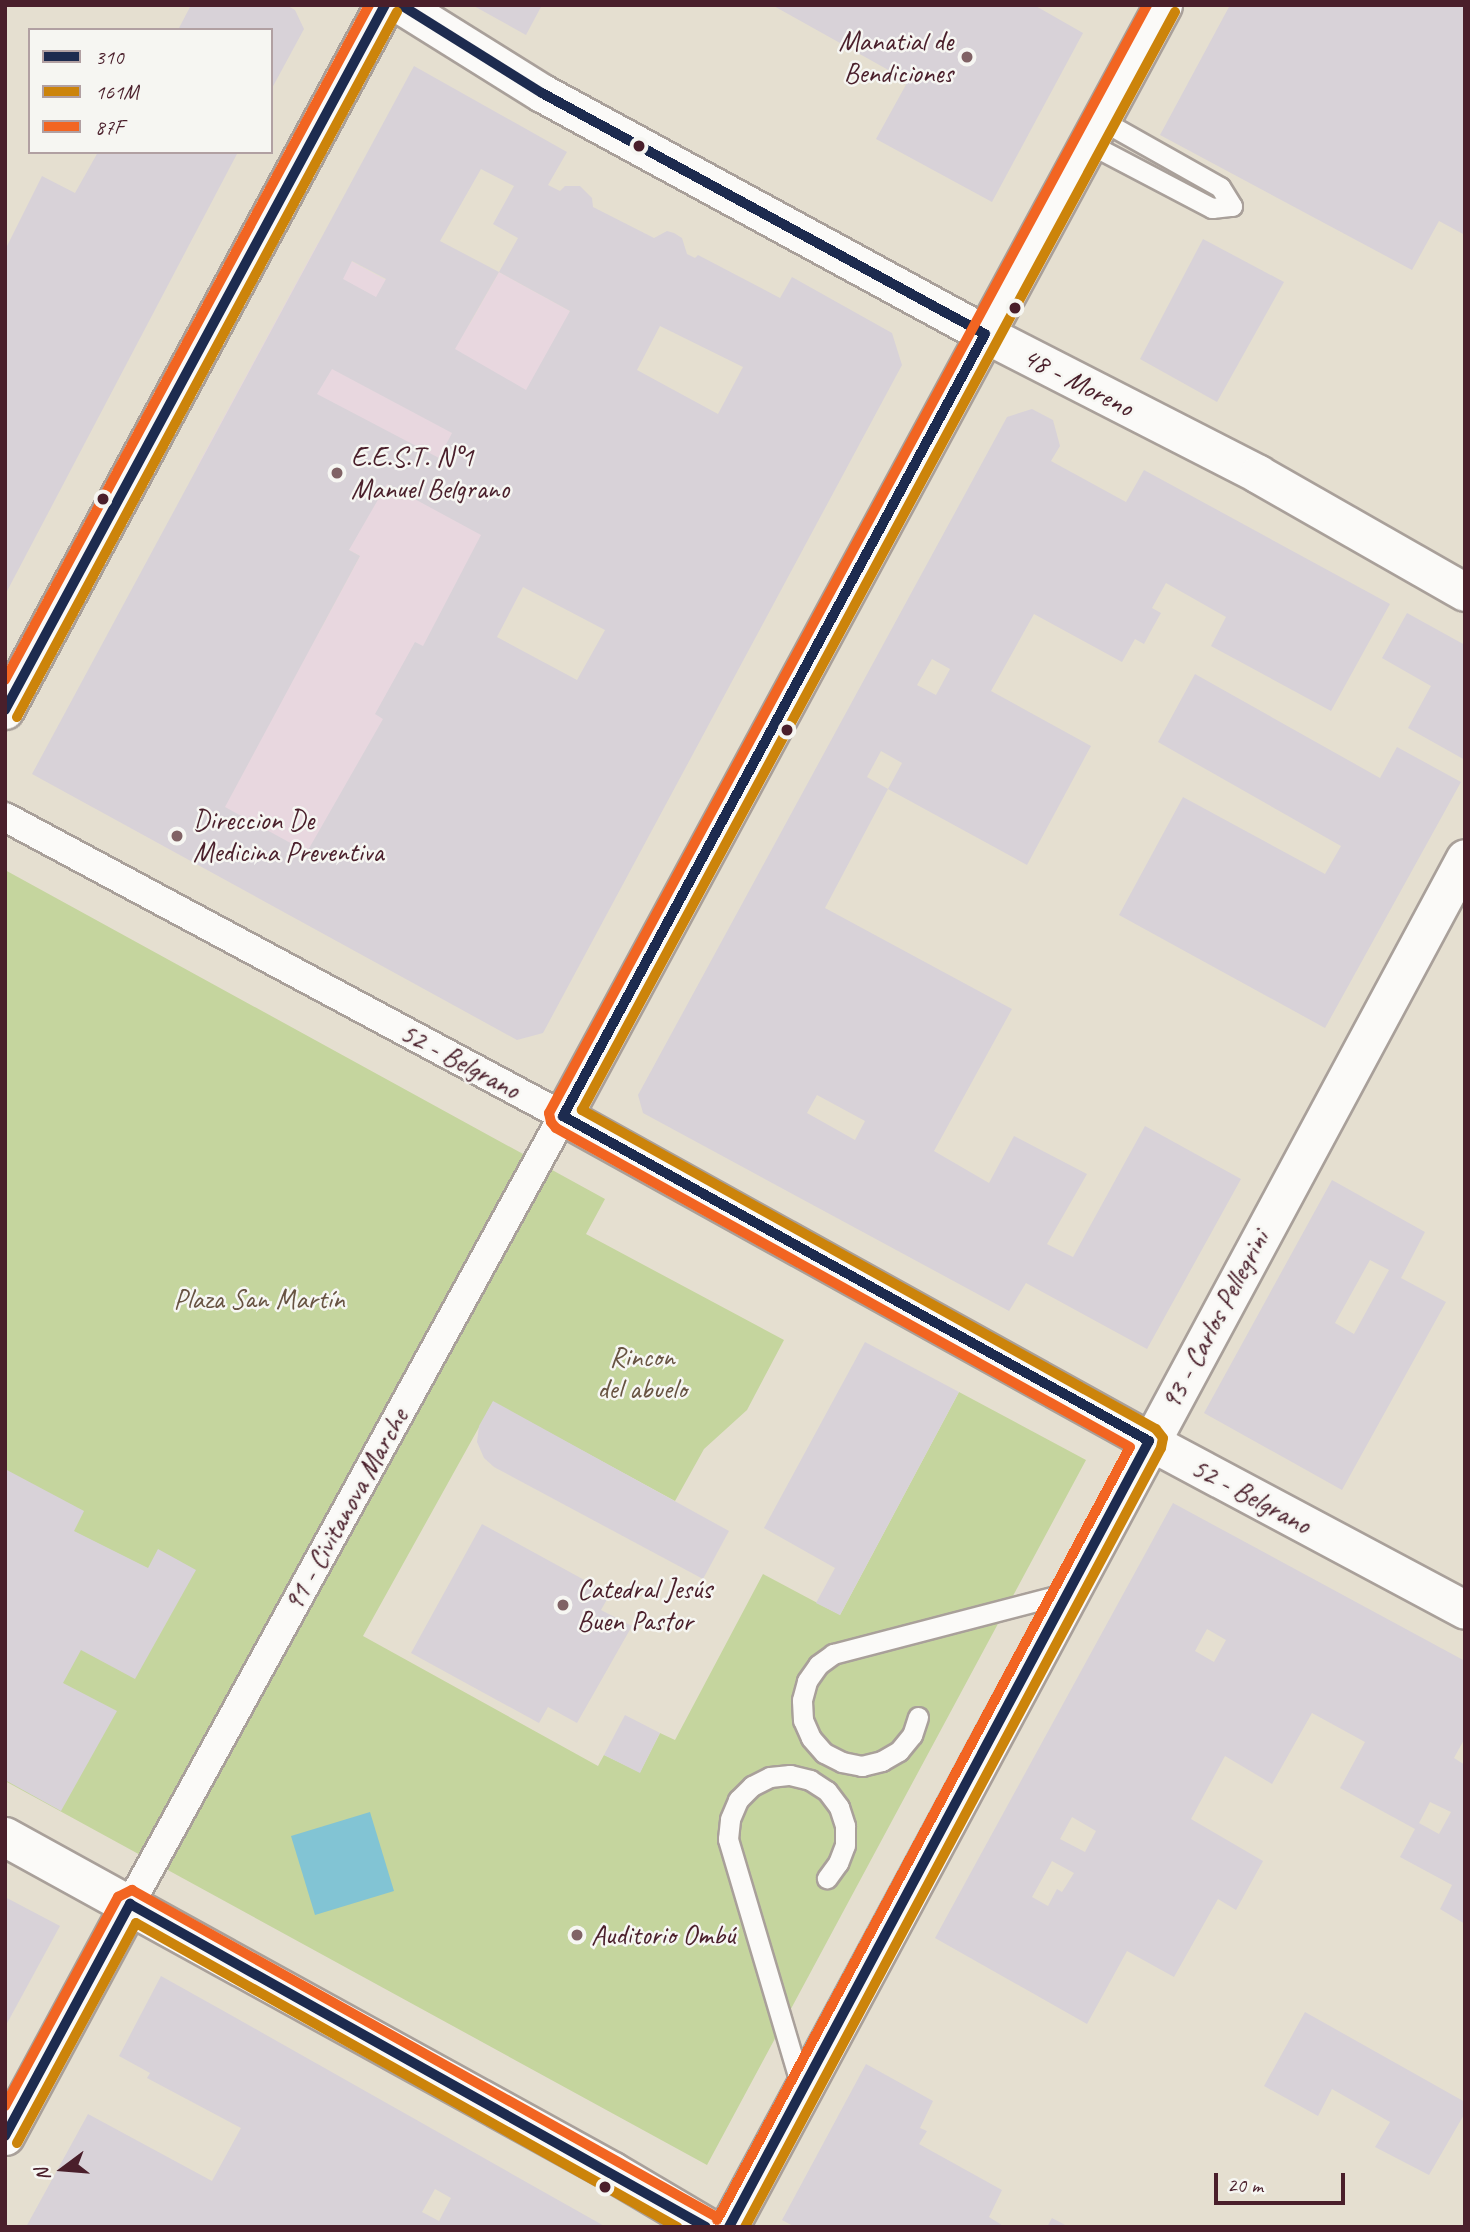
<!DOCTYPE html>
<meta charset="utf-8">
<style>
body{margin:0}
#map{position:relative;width:1470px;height:2232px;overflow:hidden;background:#e5dfd0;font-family:Caveat,sans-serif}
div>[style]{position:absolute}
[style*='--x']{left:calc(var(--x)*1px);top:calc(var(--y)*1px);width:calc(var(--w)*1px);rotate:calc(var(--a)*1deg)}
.built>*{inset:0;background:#e8d7df}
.green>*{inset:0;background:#c5d59e}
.water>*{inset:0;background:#82c4d4}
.building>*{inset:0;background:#d8d2d8}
.roads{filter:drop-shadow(2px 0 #a9a09a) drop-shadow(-2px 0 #a9a09a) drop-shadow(0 2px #a9a09a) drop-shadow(0 -2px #a9a09a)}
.service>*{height:19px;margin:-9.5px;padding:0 9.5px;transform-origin:9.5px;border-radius:9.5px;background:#fbfaf8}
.pedestrian>*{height:28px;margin:-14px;padding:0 14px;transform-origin:14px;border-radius:14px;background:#fbfaf8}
.minor>*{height:37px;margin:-18.5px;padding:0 18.5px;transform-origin:18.5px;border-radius:18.5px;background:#fbfaf8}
.tertiary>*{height:38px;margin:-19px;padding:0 19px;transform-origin:19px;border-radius:19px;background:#fbfaf8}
.bus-1>*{height:10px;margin:-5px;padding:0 5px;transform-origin:5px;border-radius:5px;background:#1d2b4f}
.bus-2>*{height:10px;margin:-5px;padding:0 5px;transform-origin:5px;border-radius:5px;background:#cc840b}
.bus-3>*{height:10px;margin:-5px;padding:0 5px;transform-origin:5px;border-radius:5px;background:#f26522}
.dots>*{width:19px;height:19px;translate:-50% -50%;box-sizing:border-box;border:4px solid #f6f6f2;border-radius:50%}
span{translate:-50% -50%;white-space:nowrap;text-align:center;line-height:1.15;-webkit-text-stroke:5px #f6f6f2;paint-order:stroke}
.poi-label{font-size:28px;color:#4a1f2b}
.right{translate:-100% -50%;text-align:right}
.left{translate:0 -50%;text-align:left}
.street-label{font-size:28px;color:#4a1f2b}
.park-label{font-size:28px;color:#675342}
.frame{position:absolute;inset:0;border:7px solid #4a1f2b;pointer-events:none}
.legend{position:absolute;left:28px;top:28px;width:245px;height:126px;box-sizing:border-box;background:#f6f6f2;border:2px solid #b1a0a2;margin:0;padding:9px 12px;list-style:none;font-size:21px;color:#4a1f2b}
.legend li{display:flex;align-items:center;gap:14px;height:35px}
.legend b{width:35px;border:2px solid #b1a0a2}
.north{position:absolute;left:28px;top:2134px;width:70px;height:70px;-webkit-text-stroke:5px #f6f6f2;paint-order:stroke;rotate:254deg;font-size:19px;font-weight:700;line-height:28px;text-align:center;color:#4a1f2b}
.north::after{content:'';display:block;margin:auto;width:24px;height:32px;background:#4a1f2b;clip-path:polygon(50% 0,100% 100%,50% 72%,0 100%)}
.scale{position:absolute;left:1214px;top:2173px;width:131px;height:32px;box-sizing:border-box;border:4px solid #4a1f2b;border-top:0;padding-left:9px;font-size:21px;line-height:24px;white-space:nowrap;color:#4a1f2b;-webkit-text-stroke:5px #f6f6f2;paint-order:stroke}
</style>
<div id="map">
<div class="built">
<i style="clip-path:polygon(318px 243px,469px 325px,499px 272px,570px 311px,523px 587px,334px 939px,131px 828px,255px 600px,318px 634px,360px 556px,197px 467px)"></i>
</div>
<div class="green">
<i style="clip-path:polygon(5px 870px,605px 1199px,586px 1234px,784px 1340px,747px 1410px,704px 1449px,675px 1501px,493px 1402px,363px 1636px,598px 1766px,604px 1755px,640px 1772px,660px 1733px,675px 1740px,763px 1574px,840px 1615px,959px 1392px,1086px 1460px,707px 2165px,5px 1781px)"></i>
</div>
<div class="water">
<i style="clip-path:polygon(370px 1812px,394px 1891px,315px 1915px,291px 1836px)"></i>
</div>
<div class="building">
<i style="clip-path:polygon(191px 5px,286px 5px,295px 10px,304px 29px,271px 90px,271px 30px,178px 30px)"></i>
<i style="clip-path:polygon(472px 5px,542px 5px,526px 35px)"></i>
<i style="clip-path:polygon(772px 5px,1034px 5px,1083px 33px,992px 202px,876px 139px,908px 81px)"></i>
<i style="clip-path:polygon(1230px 5px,1465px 5px,1465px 235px,1439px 221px,1412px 270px,1160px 135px)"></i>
<i style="clip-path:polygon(evenodd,414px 66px,567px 152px,548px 185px,560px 191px,565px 186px,580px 186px,592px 198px,593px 207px,654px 238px,667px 231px,674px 233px,682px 238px,687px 254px,695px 258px,698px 255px,780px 298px,792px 277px,892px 333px,902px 365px,543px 1033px,517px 1040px,32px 774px,414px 66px,481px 169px,514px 186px,493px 224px,518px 238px,499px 272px,570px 311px,526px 390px,455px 349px,499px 272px,440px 241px,481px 169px,414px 66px,352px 261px,386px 279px,376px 297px,343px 279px,352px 261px,414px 66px,660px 326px,743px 367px,718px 414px,637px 370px,660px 326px,414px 66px,332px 369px,452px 433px,439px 458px,317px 394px,332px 369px,414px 66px,387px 484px,481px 535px,423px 646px,415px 642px,375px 714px,383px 719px,307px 852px,225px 807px,360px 556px,349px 550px,387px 484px,414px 66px,523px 587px,605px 630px,577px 680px,497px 637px,523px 587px)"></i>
<i style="clip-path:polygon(98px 152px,238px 152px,5px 595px,5px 250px,42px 176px,75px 193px)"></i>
<i style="clip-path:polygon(1203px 239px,1284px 282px,1217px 402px,1140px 359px)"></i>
<i style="clip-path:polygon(evenodd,1032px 409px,1053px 420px,1060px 446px,1051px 461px,1126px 502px,1144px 470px,1390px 604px,1331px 711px,1211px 646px,1226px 617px,1166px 583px,1152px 608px,1161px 613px,1152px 629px,1144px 644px,1135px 639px,1122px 662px,1034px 614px,991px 691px,1091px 746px,1027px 865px,888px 789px,902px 763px,881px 751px,867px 777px,888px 789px,825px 908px,1012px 1009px,934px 1151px,989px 1183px,1014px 1136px,1087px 1174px,1047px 1244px,1073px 1257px,1145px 1126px,1241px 1179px,1147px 1349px,1026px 1283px,1009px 1311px,643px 1113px,638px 1095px,1007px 417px,1032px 409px,932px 659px,950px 669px,936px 695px,917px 685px,932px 659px,1032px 409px,817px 1095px,865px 1121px,855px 1140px,807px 1113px,817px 1095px)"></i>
<i style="clip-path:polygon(1407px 613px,1465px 645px,1465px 760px,1408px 728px,1431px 686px,1382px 658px)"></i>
<i style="clip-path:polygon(1195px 674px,1380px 778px,1397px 747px,1461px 782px,1325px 1028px,1119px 915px,1183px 797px,1325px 874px,1341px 846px,1158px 742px)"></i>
<i style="clip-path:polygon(evenodd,1332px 1180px,1425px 1232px,1401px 1278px,1446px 1302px,1342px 1490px,1204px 1413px,1332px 1180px,1370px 1260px,1389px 1270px,1354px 1334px,1335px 1323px,1370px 1260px)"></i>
<i style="clip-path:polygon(865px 1342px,959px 1392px,840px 1615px,816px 1603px,835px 1568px,764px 1528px)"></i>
<i style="clip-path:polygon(493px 1401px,729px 1531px,703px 1579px,494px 1467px,484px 1458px,477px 1442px,479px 1426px)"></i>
<i style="clip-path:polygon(5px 1469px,84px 1511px,74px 1531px,148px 1568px,158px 1549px,196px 1570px,135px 1679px,81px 1650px,63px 1683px,117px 1711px,61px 1811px,5px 1780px)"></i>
<i style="clip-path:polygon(evenodd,1173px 1503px,1465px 1661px,1465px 1738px,1454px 1758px,1465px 1765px,1465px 1924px,1440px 1909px,1452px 1885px,1400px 1857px,1415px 1829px,1340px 1788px,1365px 1742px,1312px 1713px,1272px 1784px,1225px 1756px,1191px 1819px,1263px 1861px,1236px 1910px,1218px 1899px,1174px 1977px,1127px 1951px,1087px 2024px,935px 1938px,1173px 1503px,1207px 1629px,1226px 1640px,1214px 1662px,1195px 1651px,1207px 1629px,1173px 1503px,1430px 1802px,1451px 1812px,1439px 1834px,1419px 1823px,1430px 1802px,1173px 1503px,1072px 1817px,1096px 1831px,1085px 1852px,1060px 1839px,1072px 1817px,1173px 1503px,1052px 1861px,1074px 1873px,1062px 1892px,1057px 1889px,1048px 1906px,1032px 1897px,1052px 1861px)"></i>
<i style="clip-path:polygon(482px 1524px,610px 1594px,601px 1610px,632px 1626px,577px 1723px,548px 1707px,539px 1723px,411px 1653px)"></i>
<i style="clip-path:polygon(625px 1715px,660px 1733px,640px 1773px,604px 1755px)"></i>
<i style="clip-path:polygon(5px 1897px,60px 1926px,5px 2027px)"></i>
<i style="clip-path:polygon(evenodd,161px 1976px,229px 2014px,606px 2227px,26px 2227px,88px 2114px,212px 2181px,241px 2128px,147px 2078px,150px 2073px,119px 2056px,161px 1976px,435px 2189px,451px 2198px,439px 2221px,422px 2212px,435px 2189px)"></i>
<i style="clip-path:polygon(1305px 2012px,1465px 2102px,1465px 2113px,1429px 2175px,1375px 2147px,1390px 2122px,1332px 2089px,1318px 2116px,1264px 2086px)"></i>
<i style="clip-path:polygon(866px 2064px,933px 2101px,920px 2128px,927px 2131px,919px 2144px,1002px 2190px,989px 2217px,1005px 2227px,795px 2227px,782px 2220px)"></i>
<i style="clip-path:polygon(1052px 2218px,1069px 2227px,1047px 2227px)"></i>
</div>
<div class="roads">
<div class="service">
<i style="--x:1088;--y:143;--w:140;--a:27.7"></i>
<i style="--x:1212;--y:208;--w:20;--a:-6"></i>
<i style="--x:1232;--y:206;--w:22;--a:-122"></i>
<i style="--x:1220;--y:187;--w:137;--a:-150.6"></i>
<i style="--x:918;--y:1717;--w:19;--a:108"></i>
<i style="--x:912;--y:1735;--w:21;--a:129"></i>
<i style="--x:899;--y:1751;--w:20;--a:150"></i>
<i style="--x:882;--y:1761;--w:21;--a:166"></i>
<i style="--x:862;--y:1766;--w:20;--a:-169"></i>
<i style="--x:842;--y:1762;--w:20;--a:-153"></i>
<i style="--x:824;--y:1753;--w:20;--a:-131"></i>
<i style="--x:811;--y:1738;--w:20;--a:-114"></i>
<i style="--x:803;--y:1720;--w:20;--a:-93"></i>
<i style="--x:802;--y:1700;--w:20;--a:-75"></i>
<i style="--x:807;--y:1681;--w:19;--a:-55"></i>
<i style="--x:818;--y:1665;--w:19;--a:-36"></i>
<i style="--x:833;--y:1654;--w:243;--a:-14.6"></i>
<i style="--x:802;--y:2089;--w:261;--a:-106.5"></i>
<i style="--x:728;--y:1839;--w:20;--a:-84"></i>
<i style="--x:730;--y:1819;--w:21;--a:-67"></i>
<i style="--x:738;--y:1800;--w:20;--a:-45"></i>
<i style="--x:752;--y:1786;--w:20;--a:-27"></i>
<i style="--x:770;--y:1777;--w:20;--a:-6"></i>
<i style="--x:790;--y:1775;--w:21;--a:14"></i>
<i style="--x:810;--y:1780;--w:20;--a:33"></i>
<i style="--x:827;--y:1791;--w:20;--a:53"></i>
<i style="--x:839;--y:1807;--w:20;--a:72"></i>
<i style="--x:845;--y:1826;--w:19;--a:90"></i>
<i style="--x:845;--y:1845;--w:19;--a:111"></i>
<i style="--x:838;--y:1863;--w:19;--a:126"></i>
</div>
<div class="pedestrian">
<i style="--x:5;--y:817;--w:633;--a:28.18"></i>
<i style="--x:563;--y:1116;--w:899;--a:118.79"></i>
</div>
<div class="minor">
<i style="--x:401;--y:5;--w:166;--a:32"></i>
<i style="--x:542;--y:93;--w:504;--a:28.55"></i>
<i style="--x:985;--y:334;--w:307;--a:27.1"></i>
<i style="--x:1258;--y:474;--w:238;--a:29.7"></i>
<i style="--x:1163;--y:5;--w:1263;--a:118.37"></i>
<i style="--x:563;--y:1116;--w:670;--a:29.01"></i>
<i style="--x:1149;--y:1441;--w:358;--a:28.1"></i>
<i style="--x:5;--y:2136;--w:264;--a:-61.7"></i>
<i style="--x:729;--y:2227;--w:1554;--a:-61.74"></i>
</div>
<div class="tertiary">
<i style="--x:5;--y:710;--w:801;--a:-61.68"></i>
<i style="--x:5;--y:1837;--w:694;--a:28.85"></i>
<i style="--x:613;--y:2172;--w:108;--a:30.6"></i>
</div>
</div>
<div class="bus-1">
<i style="--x:401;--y:5;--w:166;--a:32"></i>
<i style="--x:542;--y:93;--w:504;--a:28.55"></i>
<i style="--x:985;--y:334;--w:889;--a:118.35"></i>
<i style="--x:563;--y:1116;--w:670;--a:29.01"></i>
<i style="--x:1149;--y:1441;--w:891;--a:118.12"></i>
<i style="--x:5;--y:710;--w:801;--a:-61.68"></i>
<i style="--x:5;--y:2136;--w:264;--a:-61.7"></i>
<i style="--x:130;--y:1904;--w:660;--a:29.28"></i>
</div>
<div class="bus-2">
<i style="--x:17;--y:717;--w:801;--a:-61.68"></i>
<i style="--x:17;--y:2143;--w:250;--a:-61.6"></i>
<i style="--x:136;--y:1923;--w:621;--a:29.33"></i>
<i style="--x:745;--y:2227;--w:883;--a:-61.9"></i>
<i style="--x:1161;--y:1448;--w:10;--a:-79"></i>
<i style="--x:1163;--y:1438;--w:11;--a:-128"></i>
<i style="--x:1156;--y:1429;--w:657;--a:-150.94"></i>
<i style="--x:582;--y:1110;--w:1248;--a:-61.63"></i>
</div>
<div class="bus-3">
<i style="--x:5;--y:680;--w:767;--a:-61.66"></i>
<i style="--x:5;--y:2106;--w:238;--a:-61.6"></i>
<i style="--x:118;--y:1897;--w:16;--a:-27"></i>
<i style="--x:132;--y:1890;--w:666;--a:29.22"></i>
<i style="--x:717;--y:2220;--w:876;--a:-61.89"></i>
<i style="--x:1130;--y:1447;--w:657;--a:-150.94"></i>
<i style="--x:556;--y:1128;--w:8;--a:-130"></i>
<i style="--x:551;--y:1122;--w:9;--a:-103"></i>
<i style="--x:549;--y:1113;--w:1259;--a:-61.64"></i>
</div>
<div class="dots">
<i style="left:967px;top:57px;background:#806265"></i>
<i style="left:639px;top:146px;background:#4a1f2b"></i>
<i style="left:1015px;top:308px;background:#4a1f2b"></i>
<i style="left:337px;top:473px;background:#806265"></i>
<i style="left:103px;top:499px;background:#4a1f2b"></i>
<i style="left:787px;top:730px;background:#4a1f2b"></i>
<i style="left:177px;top:836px;background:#806265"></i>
<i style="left:563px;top:1605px;background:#806265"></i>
<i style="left:577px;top:1935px;background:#806265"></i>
<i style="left:605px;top:2187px;background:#4a1f2b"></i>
</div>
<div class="poi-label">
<span class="right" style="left:953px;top:57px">Manatial de<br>Bendiciones</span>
<span class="left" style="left:351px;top:473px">E.E.S.T. N°1<br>Manuel Belgrano</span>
<span class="left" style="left:193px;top:836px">Direccion De<br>Medicina Preventiva</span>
<span class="left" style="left:577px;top:1605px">Catedral Jesús<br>Buen Pastor</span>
<span class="left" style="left:591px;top:1935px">Auditorio Ombú</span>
</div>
<div class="street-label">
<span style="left:1078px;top:382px;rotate:27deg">48 - Moreno</span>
<span style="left:460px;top:1061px;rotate:28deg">52 - Belgrano</span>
<span style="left:1215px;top:1320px;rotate:-62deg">93 - Carlos Pellegrini</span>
<span style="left:1251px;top:1496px;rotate:28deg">52 - Belgrano</span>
<span style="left:346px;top:1510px;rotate:-61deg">91 - Civitanova Marche</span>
</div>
<div class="park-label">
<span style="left:259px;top:1299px">Plaza San Martín</span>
<span style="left:642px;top:1373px">Rincon<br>del abuelo</span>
</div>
<div class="frame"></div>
<ul class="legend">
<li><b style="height:9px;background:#1d2b4f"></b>310</li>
<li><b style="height:9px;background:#cc840b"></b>161M</li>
<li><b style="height:9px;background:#f26522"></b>87F</li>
</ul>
<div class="north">N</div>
<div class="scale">20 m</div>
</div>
